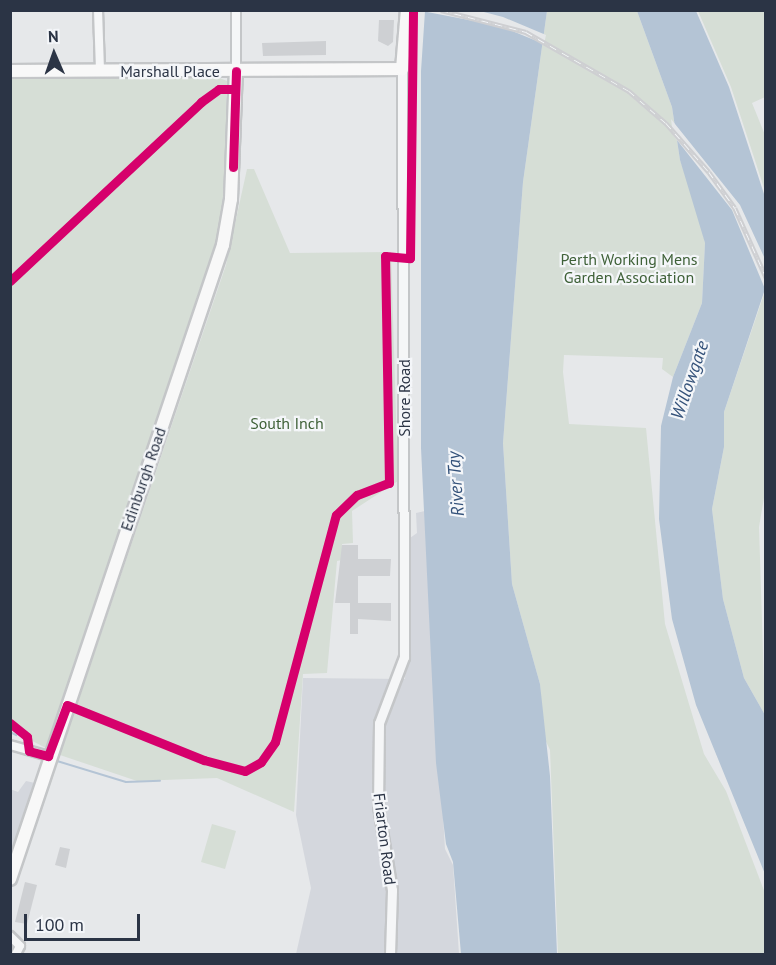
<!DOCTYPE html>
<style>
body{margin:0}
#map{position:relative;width:776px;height:965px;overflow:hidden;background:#e6e8ea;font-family:"PT Sans",sans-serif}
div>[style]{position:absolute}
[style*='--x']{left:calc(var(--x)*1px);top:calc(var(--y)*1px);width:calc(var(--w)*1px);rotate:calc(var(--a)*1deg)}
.built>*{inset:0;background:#d4d7dd}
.green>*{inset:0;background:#d6ded6}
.water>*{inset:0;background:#b4c4d5}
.pier>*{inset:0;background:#e6e8ea}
.stream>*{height:2px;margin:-1px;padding:0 1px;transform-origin:1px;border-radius:1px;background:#b4c4d5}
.building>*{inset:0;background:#ced0d3}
.roads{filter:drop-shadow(2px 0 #c4c6c8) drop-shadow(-2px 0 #c4c6c8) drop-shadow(0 2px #c4c6c8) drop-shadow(0 -2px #c4c6c8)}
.minor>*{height:8px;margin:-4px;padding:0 4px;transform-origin:4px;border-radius:4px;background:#f5f6f7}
.tertiary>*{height:9px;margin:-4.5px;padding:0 4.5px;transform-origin:4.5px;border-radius:4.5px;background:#f5f6f7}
.primary>*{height:12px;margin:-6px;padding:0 6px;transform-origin:6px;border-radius:6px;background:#f8f8f8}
.rail>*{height:4.5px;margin-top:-2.25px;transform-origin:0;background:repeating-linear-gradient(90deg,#f4f6f9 0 7px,#cecfd2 0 14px);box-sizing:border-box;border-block:2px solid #cecfd2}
.cycleway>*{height:9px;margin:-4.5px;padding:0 4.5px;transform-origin:4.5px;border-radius:4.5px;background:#d6006c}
span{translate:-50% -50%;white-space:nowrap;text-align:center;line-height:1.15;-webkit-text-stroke:4.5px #f4f6f9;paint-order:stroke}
.street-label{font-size:16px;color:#2b3445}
.park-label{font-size:16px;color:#3f6138}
.water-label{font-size:18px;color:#34527a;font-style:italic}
.frame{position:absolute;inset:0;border:12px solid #2b3445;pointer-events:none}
.north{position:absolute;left:24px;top:24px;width:60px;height:60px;-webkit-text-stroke:4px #f4f6f9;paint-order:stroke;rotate:358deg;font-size:16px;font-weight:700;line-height:24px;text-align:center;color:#2b3445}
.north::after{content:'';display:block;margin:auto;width:21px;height:27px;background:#2b3445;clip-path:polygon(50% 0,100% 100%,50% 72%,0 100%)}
.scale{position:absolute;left:24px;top:914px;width:116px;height:27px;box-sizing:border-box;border:3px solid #2b3445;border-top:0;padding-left:8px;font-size:18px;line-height:21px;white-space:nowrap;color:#2b3445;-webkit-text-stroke:4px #f4f6f9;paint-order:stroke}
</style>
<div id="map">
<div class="built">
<i style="clip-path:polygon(425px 511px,445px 849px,453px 865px,459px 954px,296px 954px,311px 888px,296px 815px,303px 678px,405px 679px,410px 538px,417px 533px,416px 513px)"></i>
<i style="clip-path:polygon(26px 781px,35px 783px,17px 850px,11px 846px,10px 789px,18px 792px)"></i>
</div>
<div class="green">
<i style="clip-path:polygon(547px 11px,637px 11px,672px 107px,680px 160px,697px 206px,705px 243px,702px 303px,673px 377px,662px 369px,663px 358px,564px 355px,563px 372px,569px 424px,646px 428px,665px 624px,704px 754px,726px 791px,765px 893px,765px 954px,558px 954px,550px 750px,543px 735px,540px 684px,512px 584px,503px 443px,523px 182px)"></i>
<i style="clip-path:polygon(698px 11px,765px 11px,765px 97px,752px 103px,765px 135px,765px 191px,731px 87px)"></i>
<i style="clip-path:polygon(217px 77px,227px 81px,223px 245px,46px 748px,11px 730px,11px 79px)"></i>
<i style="clip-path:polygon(247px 169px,254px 169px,290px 253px,391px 252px,398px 481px,352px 511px,353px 543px,342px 544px,342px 560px,337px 561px,327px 673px,303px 674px,294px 812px,217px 778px,137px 781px,60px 755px,226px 265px)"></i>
<i style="clip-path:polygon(764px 294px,766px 486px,759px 527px,765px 715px,744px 678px,723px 599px,712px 509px,724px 447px,724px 412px)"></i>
<i style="clip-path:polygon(212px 824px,236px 831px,225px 869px,201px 862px)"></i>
</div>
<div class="water">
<i style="clip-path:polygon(425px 11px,547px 11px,523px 182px,503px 443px,512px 584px,540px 684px,550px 776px,557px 954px,461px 954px,453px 862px,446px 844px,436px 763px,421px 448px,421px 71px)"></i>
<i style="clip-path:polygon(637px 11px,696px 11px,729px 87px,765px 197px,765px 289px,724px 412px,724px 447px,712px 509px,723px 599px,744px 678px,765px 715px,765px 874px,696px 705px,672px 619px,659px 519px,661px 426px,673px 377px,702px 303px,705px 243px,680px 160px,672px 107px)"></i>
</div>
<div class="pier">
<i style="clip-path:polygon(422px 11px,480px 11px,503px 17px,546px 35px,544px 44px,500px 26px)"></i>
<i style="clip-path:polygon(671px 119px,740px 205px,765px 259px,765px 289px,732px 210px,673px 135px)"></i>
</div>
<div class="stream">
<i style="--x:10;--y:732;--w:7;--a:27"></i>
<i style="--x:57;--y:761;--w:72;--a:16.9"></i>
<i style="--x:126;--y:782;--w:34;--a:-2"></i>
</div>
<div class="building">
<i style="clip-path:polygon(379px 20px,394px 20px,393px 42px,388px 46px,378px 41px)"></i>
<i style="clip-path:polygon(326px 41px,326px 55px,263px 56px,262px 43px)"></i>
<i style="clip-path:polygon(342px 545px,358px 545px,358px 559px,391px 559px,390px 576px,358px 576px,358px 603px,391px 603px,391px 621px,358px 619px,358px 634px,350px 634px,350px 603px,335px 603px)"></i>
<i style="clip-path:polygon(60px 847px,70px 849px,66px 868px,55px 865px)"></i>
<i style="clip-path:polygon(25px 882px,37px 885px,27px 924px,15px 922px)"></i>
</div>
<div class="roads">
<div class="minor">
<i style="--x:98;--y:10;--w:61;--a:88.1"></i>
<i style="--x:236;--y:10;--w:61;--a:90"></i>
<i style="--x:10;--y:745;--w:40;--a:16"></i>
<i style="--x:10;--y:936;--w:14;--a:45"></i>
<i style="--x:20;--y:946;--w:9;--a:117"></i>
</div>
<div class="tertiary">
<i style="--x:390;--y:954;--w:64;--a:-88.2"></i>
<i style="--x:392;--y:890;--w:85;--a:-99.5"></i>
<i style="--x:378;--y:806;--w:83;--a:-89.3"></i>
<i style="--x:379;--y:723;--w:71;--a:-69.3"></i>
<i style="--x:404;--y:657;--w:588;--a:-90.19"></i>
</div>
<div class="primary">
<i style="--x:10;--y:71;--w:392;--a:-0.3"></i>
<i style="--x:402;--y:69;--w:59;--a:-85.2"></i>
<i style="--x:10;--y:879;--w:669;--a:-71.43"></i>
<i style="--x:223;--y:245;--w:47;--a:-80.1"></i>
<i style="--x:231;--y:199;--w:128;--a:-87.8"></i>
</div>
</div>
<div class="rail">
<i style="--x:441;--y:10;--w:88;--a:14.5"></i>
<i style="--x:526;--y:32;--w:119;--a:29.8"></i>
<i style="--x:629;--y:91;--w:49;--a:40.9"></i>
<i style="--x:666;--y:123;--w:65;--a:48.7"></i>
<i style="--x:709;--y:172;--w:44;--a:54.2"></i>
<i style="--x:735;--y:208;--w:76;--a:65.8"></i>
</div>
<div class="cycleway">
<i style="--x:233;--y:167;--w:96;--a:-88.2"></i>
<i style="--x:10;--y:281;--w:262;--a:-43.1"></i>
<i style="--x:201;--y:102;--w:22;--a:-36"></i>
<i style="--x:219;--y:89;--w:16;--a:0"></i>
<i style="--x:10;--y:723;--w:22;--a:39"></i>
<i style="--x:27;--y:737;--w:14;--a:82"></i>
<i style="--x:29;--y:751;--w:20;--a:15"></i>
<i style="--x:48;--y:756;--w:54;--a:-69.6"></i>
<i style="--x:67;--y:705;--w:148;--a:21.9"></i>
<i style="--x:204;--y:760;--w:42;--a:15"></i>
<i style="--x:245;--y:771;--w:18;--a:-29"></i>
<i style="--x:261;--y:762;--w:24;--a:-55"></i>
<i style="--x:275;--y:742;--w:235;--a:-75"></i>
<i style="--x:336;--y:515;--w:29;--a:-44"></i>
<i style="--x:357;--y:495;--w:34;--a:-21"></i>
<i style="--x:389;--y:483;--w:227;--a:-91"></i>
<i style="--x:385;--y:256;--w:25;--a:5"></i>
<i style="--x:410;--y:258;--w:248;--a:-89.3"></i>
</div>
<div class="street-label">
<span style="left:170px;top:71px">Marshall Place</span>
<span style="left:404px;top:398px;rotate:-90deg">Shore Road</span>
<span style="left:143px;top:479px;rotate:-71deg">Edinburgh Road</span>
<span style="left:385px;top:839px;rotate:83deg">Friarton Road</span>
</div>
<div class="park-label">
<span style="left:629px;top:268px">Perth Working Mens<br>Garden Association</span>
<span style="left:287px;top:423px">South Inch</span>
</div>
<div class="water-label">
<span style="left:690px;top:380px;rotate:-71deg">Willowgate</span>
<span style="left:456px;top:484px;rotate:-94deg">River Tay</span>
</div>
<div class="frame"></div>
<div class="north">N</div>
<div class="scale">100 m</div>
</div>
